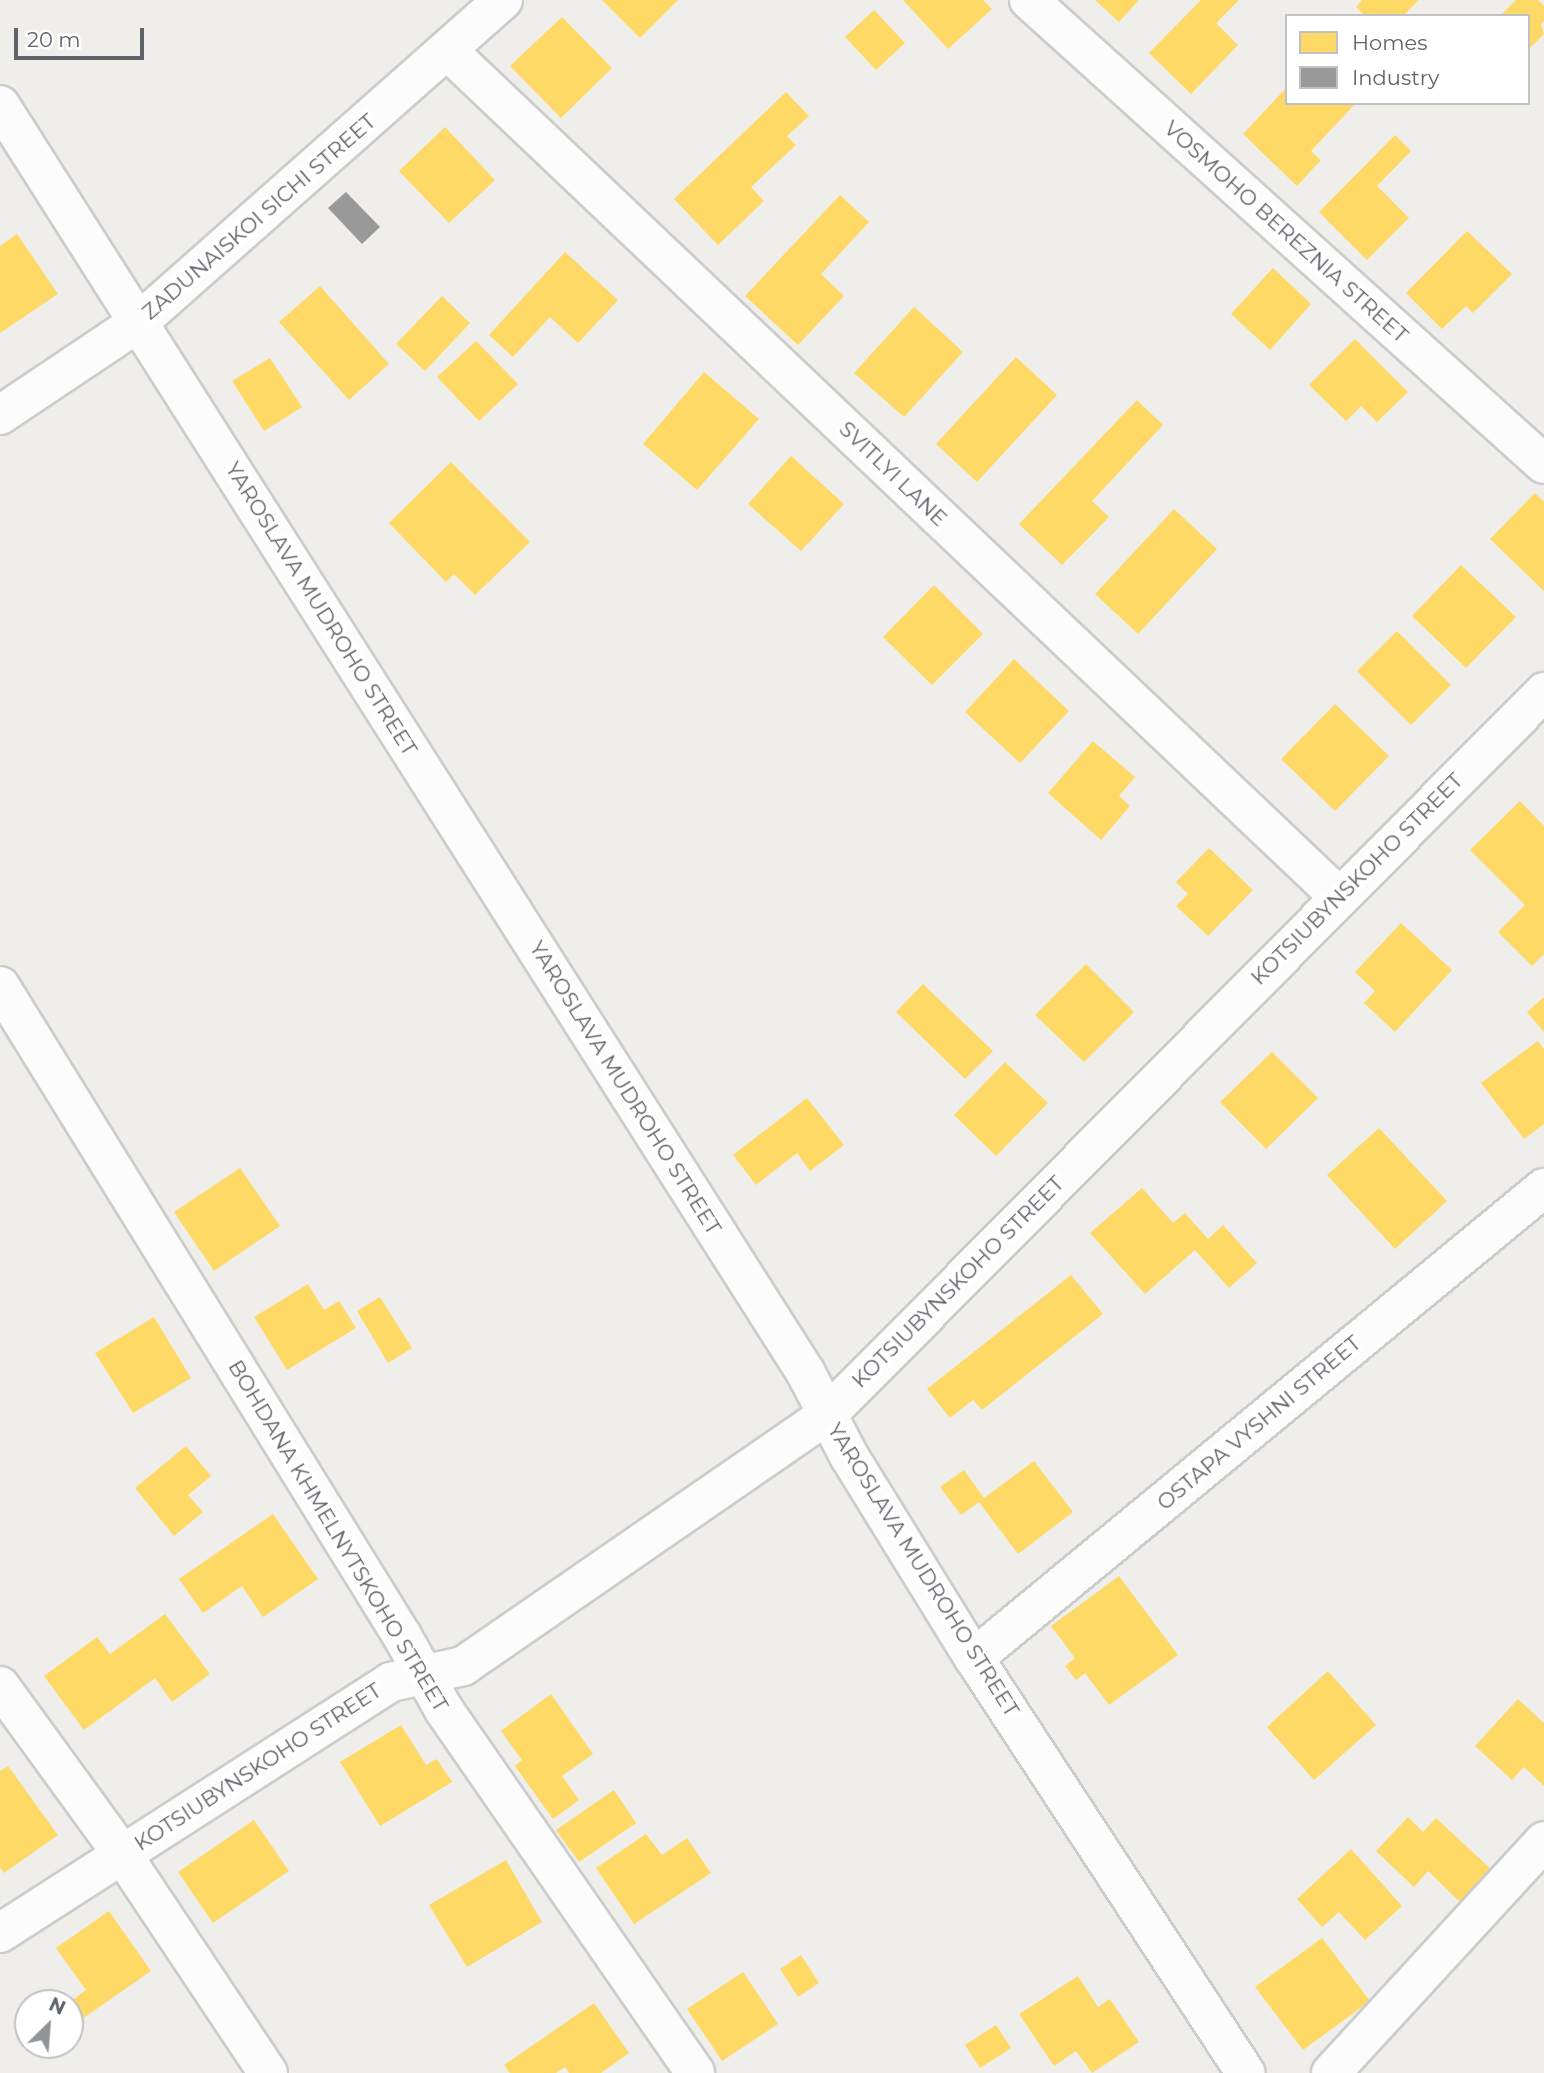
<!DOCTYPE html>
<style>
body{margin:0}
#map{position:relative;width:1544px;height:2073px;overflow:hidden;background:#efeeea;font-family:Montserrat,sans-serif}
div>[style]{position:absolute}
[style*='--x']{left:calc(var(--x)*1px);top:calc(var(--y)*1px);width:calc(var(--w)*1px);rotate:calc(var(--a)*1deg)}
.homes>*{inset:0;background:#ffd966}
.industry>*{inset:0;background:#999}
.roads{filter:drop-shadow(2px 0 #cbcccc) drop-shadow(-2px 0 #cbcccc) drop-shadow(0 2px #cbcccc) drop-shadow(0 -2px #cbcccc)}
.minor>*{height:38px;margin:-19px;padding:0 19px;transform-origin:19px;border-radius:19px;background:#fdfcfc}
span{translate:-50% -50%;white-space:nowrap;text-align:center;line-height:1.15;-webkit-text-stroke:7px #fff;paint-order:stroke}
.street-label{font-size:21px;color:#5f6368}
.legend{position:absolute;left:1285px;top:14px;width:245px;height:91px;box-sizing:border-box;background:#fff;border:2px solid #bfc1c3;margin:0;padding:9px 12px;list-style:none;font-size:21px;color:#5f6368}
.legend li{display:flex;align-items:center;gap:14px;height:35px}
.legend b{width:35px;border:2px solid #bfc1c3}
.north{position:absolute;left:14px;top:1989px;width:70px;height:70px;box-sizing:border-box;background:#fff;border:2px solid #bfc1c3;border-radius:50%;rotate:25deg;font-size:19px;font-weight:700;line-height:28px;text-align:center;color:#5f6368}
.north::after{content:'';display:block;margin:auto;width:24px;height:32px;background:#919496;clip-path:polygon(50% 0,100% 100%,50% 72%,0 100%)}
.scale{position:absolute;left:14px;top:28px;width:130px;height:32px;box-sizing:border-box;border:4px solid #5f6368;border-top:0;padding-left:9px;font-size:21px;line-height:24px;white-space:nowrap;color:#5f6368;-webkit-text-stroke:5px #fff;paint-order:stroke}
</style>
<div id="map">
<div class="homes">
<i style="clip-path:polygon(602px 0,678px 0,640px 38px)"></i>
<i style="clip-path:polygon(903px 0,983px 0,992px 9px,948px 49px)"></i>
<i style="clip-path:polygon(1095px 0,1139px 0,1119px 22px)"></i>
<i style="clip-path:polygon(1201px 0,1239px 0,1216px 23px,1238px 45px,1191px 94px,1149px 53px)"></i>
<i style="clip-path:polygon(1362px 0,1419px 0,1403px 16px,1365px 16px,1356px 7px)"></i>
<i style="clip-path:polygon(1516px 0,1538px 0,1544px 6px,1544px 21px,1541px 24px,1544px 34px,1528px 50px,1528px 16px,1500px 16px)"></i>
<i style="clip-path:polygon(874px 10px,905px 43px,876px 70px,845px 37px)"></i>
<i style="clip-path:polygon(562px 17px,612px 68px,561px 118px,510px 66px)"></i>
<i style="clip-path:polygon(1287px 87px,1287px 103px,1356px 103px,1311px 151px,1321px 160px,1297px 186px,1243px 134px)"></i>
<i style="clip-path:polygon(786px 92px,809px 116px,787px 136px,796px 145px,751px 187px,764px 201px,718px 245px,674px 199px)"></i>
<i style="clip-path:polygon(445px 127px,495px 180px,449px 223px,399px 171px)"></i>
<i style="clip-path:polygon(1395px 135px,1411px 151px,1377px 186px,1409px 218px,1367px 260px,1319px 212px)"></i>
<i style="clip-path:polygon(840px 195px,869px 222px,821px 274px,844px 296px,798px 345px,745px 296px)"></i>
<i style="clip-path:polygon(1467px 231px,1512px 274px,1473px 313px,1466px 306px,1442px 329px,1406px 293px)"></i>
<i style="clip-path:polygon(17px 234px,58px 294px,0 333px,0 246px)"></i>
<i style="clip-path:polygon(565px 252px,618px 300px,578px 343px,550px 317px,513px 357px,489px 335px)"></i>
<i style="clip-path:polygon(1273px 268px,1311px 304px,1270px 350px,1231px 314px)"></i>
<i style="clip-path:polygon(320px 286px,389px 364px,349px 400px,279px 322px)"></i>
<i style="clip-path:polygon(442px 296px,470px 323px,425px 371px,396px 344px)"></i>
<i style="clip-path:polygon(914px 307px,963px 352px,904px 417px,854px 373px)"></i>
<i style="clip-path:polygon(1355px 339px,1408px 392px,1377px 422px,1361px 406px,1346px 421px,1309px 385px)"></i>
<i style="clip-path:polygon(476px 341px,518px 384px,479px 421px,437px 377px)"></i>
<i style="clip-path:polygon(1016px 357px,1057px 395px,977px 482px,936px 444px)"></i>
<i style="clip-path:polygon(270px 358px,302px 407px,264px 431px,232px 381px)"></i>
<i style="clip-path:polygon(704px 372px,759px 419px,697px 490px,643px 444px)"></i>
<i style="clip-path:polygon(1137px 400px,1163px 425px,1092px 501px,1109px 517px,1062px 565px,1019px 524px)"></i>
<i style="clip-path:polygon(791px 456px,844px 504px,801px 551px,748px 504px)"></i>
<i style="clip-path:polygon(451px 462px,530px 542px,475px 595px,454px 574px,446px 582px,389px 523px)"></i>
<i style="clip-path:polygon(1535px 493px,1544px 502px,1544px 591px,1490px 539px)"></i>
<i style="clip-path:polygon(1174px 509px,1217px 549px,1138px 634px,1095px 594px)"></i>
<i style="clip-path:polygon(1461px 565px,1516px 617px,1466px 668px,1412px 616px)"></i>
<i style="clip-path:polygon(934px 585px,983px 634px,932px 685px,883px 637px)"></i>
<i style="clip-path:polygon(1397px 631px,1451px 685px,1411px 725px,1357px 671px)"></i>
<i style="clip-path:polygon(1014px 659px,1069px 711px,1020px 763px,965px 712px)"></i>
<i style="clip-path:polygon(1335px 704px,1389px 756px,1335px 811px,1281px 759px)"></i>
<i style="clip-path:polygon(1093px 741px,1135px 777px,1119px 796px,1130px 806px,1101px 840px,1048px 793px)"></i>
<i style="clip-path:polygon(1520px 801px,1544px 826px,1544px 954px,1532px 966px,1498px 932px,1525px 905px,1470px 850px)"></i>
<i style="clip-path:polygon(1209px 848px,1253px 890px,1208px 936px,1176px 906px,1188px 894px,1176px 882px)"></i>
<i style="clip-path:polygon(1401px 923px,1452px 970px,1395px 1032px,1364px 1003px,1375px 991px,1355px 972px)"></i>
<i style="clip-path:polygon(1086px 964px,1134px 1012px,1084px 1062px,1035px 1015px)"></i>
<i style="clip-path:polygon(923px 984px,993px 1051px,965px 1079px,896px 1012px)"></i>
<i style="clip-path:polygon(1544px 997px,1544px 1032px,1527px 1012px)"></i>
<i style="clip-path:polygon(1538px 1041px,1544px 1049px,1544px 1124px,1524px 1139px,1481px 1083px)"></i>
<i style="clip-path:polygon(1272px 1052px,1318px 1098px,1266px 1149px,1220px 1102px)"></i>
<i style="clip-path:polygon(1005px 1062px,1048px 1103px,996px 1156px,954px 1115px)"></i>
<i style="clip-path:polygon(807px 1098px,844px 1145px,810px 1171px,797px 1153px,756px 1185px,733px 1155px)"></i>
<i style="clip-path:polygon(1379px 1128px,1447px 1201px,1395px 1249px,1327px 1175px)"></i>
<i style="clip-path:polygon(240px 1168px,280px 1226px,214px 1271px,174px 1212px)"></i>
<i style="clip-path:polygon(1142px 1188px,1173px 1223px,1185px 1213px,1208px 1239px,1223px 1225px,1257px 1263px,1229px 1288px,1195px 1250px,1145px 1294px,1090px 1233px)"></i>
<i style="clip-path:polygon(1071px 1275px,1103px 1314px,982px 1410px,973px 1400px,950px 1418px,927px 1389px)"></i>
<i style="clip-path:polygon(308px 1284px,324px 1310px,339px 1301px,356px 1328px,287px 1370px,254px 1317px)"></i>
<i style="clip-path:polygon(380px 1297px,412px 1348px,388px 1363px,357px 1311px)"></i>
<i style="clip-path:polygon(154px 1317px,191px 1378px,133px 1413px,95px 1353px)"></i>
<i style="clip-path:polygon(186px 1446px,211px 1476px,188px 1495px,203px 1512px,174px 1536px,135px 1488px)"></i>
<i style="clip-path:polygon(1034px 1461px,1073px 1512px,1018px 1554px,979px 1502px,961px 1515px,940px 1487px,964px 1470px,984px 1498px)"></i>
<i style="clip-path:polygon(273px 1514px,318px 1579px,263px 1617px,242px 1586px,203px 1613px,179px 1579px)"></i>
<i style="clip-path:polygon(1119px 1576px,1178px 1655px,1109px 1705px,1085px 1673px,1076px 1680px,1065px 1666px,1075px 1658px,1051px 1626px)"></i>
<i style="clip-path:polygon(165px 1614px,210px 1674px,172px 1702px,155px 1678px,84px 1730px,44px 1676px,97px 1637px,110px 1654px)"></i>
<i style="clip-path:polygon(1328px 1671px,1376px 1725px,1314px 1780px,1267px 1727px)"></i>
<i style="clip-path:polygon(551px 1694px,593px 1754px,562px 1776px,579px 1800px,553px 1819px,515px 1766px,522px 1760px,501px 1731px)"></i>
<i style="clip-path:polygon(1518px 1699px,1544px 1723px,1544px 1786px,1524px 1767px,1512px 1780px,1475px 1746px)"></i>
<i style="clip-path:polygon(401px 1725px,426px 1765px,437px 1759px,452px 1782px,380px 1826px,340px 1762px)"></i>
<i style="clip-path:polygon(8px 1766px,58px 1835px,4px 1873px,0 1867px,0 1771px)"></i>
<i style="clip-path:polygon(614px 1790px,636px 1823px,579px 1862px,556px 1830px)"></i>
<i style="clip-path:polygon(1408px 1817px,1423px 1832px,1436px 1818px,1493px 1871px,1462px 1904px,1428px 1871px,1414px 1887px,1376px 1851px)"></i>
<i style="clip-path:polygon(254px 1820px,289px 1871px,213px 1923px,178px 1872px)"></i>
<i style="clip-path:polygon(646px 1834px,662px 1855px,687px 1838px,711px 1873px,634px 1924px,596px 1868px)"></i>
<i style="clip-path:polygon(1351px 1849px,1402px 1906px,1365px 1940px,1339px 1912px,1322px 1927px,1297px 1899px)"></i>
<i style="clip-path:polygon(506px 1860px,542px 1922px,467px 1967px,429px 1905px)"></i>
<i style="clip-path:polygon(109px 1911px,151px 1971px,82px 2019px,70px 2002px,86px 1990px,56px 1948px)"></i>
<i style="clip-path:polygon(1322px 1938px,1370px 2001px,1303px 2050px,1255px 1987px)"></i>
<i style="clip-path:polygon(801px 1955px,819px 1983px,798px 1997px,780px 1969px)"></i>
<i style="clip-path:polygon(743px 1972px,778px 2024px,722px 2061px,687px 2009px)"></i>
<i style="clip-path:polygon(1078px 1976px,1098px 2007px,1110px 1999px,1139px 2042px,1092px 2073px,1076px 2051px,1054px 2066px,1019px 2014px)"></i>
<i style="clip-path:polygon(594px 2003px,629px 2053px,601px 2073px,569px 2073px,565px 2067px,556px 2073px,510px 2073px,504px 2065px)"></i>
<i style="clip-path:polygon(996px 2025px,1011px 2048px,980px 2068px,965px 2045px)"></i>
</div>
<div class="industry">
<i style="clip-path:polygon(346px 192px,380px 227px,362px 244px,328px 208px)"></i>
</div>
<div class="roads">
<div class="minor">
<i style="--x:1029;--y:0;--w:693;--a:42.02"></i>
<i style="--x:448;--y:51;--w:1227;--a:43.51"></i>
<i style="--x:0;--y:105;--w:1502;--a:57.56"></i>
<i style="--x:806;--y:1373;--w:93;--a:62.6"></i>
<i style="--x:849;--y:1456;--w:238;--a:58.3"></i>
<i style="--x:974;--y:1658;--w:496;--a:56.8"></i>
<i style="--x:0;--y:415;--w:167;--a:-33.8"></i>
<i style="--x:139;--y:322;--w:486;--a:-41.5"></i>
<i style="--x:0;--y:986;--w:764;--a:58.26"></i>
<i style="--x:402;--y:1636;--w:85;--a:60.4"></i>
<i style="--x:444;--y:1710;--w:441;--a:55.3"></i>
<i style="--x:974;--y:1658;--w:739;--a:-39.51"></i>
<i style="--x:0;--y:1686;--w:208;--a:54"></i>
<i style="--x:122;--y:1854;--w:263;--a:56.3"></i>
<i style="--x:0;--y:1933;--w:465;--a:-32.7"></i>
<i style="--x:391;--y:1682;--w:74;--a:-12.5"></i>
<i style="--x:463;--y:1666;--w:444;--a:-34.6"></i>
<i style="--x:828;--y:1414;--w:1017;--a:-45.24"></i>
<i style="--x:1331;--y:2073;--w:315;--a:-47.4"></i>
</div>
</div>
<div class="street-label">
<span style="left:259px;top:217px;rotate:-41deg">ZADUNAISKOI SICHI STREET</span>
<span style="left:1286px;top:232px;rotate:42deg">VOSMOHO BEREZNIA STREET</span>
<span style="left:893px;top:474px;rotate:44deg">SVITLYI LANE</span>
<span style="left:321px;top:609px;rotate:58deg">YAROSLAVA MUDROHO STREET</span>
<span style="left:1357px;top:879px;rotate:-45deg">KOTSIUBYNSKOHO STREET</span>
<span style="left:625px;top:1088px;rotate:58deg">YAROSLAVA MUDROHO STREET</span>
<span style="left:958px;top:1282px;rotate:-45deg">KOTSIUBYNSKOHO STREET</span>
<span style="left:1259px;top:1423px;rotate:-40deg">OSTAPA VYSHNI STREET</span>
<span style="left:338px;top:1536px;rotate:59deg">BOHDANA KHMELNYTSKOHO STREET</span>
<span style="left:923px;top:1570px;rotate:58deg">YAROSLAVA MUDROHO STREET</span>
<span style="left:258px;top:1767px;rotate:-33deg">KOTSIUBYNSKOHO STREET</span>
</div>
<ul class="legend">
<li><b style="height:19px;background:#ffd966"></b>Homes</li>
<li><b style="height:19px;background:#999"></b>Industry</li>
</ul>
<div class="north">N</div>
<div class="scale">20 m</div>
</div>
